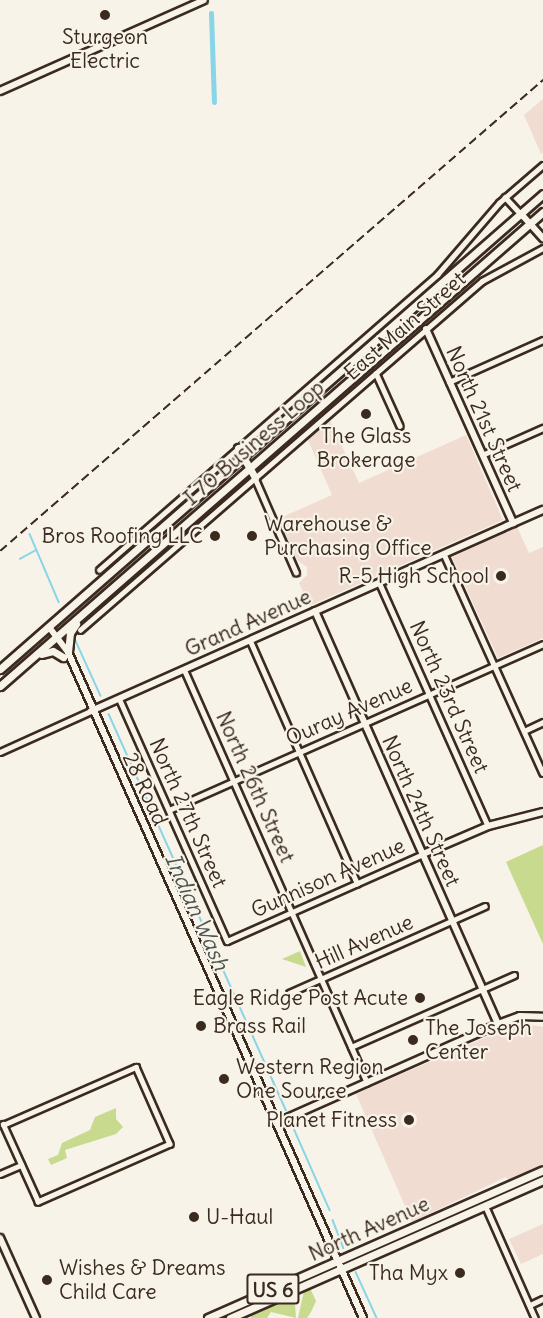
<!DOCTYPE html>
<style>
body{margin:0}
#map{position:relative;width:543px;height:1318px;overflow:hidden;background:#f7f3e8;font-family:Delius,sans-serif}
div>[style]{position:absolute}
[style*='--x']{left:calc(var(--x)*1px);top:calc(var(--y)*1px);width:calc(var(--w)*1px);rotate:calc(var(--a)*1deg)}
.built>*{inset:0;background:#f0dcd1}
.green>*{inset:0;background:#c7da8e}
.stream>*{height:1.5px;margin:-0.75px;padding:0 0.75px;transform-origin:0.75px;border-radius:0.75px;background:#88d5e8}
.canal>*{height:5px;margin:-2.5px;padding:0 2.5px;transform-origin:2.5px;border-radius:2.5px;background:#88d5e8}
.roads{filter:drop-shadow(2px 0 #3b2a1e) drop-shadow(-2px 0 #3b2a1e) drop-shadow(0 2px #3b2a1e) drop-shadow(0 -2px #3b2a1e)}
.street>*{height:4.5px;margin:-2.25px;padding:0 2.25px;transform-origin:2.25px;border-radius:2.25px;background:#f7f3e8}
.secondary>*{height:6px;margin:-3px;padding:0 3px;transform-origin:3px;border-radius:3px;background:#f7f3e8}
.primary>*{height:7px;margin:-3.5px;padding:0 3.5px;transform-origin:3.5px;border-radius:3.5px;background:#f7f3e8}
.rail>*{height:1.5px;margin-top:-0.75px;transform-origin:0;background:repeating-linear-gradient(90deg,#3b2a1e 0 9px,transparent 0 13.5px)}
.dots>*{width:16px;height:16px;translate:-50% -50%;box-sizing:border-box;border:3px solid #f7f3e8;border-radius:50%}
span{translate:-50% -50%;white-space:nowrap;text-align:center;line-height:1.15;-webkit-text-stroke:4.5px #f7f3e8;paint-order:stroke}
.shield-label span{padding:2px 4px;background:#f7f3e8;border:2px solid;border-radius:4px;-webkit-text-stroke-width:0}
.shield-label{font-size:20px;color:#3b2a1e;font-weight:700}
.poi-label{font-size:21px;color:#3b2a1e}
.left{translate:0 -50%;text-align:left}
.right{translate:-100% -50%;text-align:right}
.street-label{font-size:21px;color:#3b2a1e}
.water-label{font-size:22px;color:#4e5550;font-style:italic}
</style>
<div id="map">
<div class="built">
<i style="clip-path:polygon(543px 99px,543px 152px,541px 154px,524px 115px)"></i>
<i style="clip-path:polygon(330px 420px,359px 483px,466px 435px,503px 520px,309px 606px,299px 583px,307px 575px,307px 567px,297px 560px,278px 519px,332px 495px,308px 440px)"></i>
<i style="clip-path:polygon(517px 527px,529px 553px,543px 547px,543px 638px,498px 658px,452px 557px)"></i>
<i style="clip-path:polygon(526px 1024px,543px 1027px,543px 1164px,508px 1180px,506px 1177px,412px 1222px,356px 1094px,507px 1028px)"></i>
<i style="clip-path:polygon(543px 1224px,543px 1254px,521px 1264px,509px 1239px)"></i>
</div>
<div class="green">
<i style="clip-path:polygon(543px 845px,543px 944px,506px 862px)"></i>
<i style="clip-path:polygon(300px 951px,306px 967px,282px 959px)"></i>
<i style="clip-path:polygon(116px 1108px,116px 1119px,123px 1127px,116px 1134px,65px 1150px,67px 1158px,51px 1165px,48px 1159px,58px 1155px,62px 1143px,90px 1130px,95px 1117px)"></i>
<i style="clip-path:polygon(310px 1288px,316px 1301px,311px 1312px,307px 1318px,298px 1318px,304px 1291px)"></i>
<i style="clip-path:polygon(282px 1300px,295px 1305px,296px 1318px,271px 1312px,267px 1318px,251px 1318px,251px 1314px)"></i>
</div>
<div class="stream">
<i style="--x:30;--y:534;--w:74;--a:66.9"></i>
<i style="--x:20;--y:559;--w:18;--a:-29"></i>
<i style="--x:76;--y:641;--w:60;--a:65.6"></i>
<i style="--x:109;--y:714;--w:434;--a:65.9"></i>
<i style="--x:292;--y:1124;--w:94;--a:66.2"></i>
<i style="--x:333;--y:1220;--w:30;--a:69"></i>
<i style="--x:356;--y:1272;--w:51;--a:65.5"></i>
</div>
<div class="canal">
<i style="--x:211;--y:13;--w:89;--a:88.1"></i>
</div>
<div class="roads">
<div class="street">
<i style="--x:505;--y:197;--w:25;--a:47"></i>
<i style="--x:376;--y:373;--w:58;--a:65.6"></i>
<i style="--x:449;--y:382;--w:103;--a:-24.1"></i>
<i style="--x:482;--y:455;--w:67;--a:-23.9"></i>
<i style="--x:255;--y:478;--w:103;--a:66.4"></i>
<i style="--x:444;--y:554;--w:240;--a:65.7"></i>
<i style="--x:99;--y:570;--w:449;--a:-41.1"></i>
<i style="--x:437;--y:275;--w:95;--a:-49.3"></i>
<i style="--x:499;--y:203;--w:58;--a:-40.8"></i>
<i style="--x:379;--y:582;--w:267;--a:65.9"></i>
<i style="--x:80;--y:630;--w:532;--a:-40.96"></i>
<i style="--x:482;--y:281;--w:69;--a:-28.4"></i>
<i style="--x:250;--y:640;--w:266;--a:66.2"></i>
<i style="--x:184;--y:669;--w:452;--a:66.1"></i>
<i style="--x:119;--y:698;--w:266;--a:66"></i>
<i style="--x:227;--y:941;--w:214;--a:-23.9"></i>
<i style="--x:524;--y:731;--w:21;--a:-25"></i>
<i style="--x:0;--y:752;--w:100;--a:-24.3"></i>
<i style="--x:169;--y:810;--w:409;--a:-23.9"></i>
<i style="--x:289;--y:993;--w:214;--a:-23.9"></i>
<i style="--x:351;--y:1047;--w:178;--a:-23.8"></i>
<i style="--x:136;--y:1067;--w:84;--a:66.2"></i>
<i style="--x:170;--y:1144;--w:144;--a:156.3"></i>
<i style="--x:38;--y:1202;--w:85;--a:-114.4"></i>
<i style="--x:3;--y:1125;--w:145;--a:-23.6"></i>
<i style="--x:0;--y:1174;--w:23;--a:-23"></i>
<i style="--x:485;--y:1205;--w:124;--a:66.1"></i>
<i style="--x:530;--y:1305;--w:14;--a:-25"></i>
</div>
<div class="secondary">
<i style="--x:0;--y:91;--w:223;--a:-24"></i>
<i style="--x:523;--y:216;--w:30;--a:48"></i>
<i style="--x:426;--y:329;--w:213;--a:65.8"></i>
<i style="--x:315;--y:611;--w:452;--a:66.1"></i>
<i style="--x:49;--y:627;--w:31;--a:53"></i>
<i style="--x:68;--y:652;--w:728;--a:66.11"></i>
<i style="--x:91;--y:711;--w:495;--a:-24"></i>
<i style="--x:423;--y:854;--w:71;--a:-23.3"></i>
<i style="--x:488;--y:826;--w:57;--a:-14.3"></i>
<i style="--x:276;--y:1123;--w:243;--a:-24"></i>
<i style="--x:498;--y:1024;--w:23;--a:-20"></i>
<i style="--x:520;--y:1016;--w:23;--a:2"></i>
<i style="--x:0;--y:1238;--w:88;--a:65.8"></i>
</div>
<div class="primary">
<i style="--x:238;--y:448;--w:34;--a:60"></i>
<i style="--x:68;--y:652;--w:19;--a:-84"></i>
<i style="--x:70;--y:633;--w:11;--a:-56"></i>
<i style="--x:41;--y:654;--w:12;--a:-14"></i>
<i style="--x:53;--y:651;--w:12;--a:31"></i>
<i style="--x:0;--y:669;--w:721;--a:-41.18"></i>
<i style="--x:0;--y:686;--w:721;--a:-41.12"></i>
<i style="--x:208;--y:1318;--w:366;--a:-23.8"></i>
<i style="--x:230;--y:1318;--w:342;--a:-23.8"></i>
</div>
</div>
<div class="rail">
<i style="--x:0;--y:551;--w:719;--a:-40.94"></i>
</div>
<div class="dots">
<i style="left:105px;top:15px;background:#3b2a1e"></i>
<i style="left:366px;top:414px;background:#3b2a1e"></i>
<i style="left:215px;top:536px;background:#3b2a1e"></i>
<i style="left:252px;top:536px;background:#3b2a1e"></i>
<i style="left:501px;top:576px;background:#3b2a1e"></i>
<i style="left:420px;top:998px;background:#3b2a1e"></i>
<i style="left:201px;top:1026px;background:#3b2a1e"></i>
<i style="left:413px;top:1040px;background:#3b2a1e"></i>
<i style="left:224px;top:1079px;background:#3b2a1e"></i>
<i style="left:409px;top:1120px;background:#3b2a1e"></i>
<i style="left:194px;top:1217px;background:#3b2a1e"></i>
<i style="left:460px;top:1273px;background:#3b2a1e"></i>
<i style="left:47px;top:1280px;background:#3b2a1e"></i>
</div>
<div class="shield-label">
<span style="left:273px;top:1289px">US 6</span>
</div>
<div class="poi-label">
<span style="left:105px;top:49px">Sturgeon<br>Electric</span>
<span style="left:366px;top:448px">The Glass<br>Brokerage</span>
<span class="left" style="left:264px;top:536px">Warehouse &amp;<br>Purchasing Office</span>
<span class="right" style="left:203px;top:536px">Bros Roofing LLC</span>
<span class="right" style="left:489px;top:576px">R-5 High School</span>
<span class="right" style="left:408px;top:998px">Eagle Ridge Post Acute</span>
<span class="left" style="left:213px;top:1026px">Brass Rail</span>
<span class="left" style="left:425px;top:1040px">The Joseph<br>Center</span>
<span class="left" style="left:236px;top:1079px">Western Region<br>One Source</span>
<span class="right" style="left:397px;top:1120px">Planet Fitness</span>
<span class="left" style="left:206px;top:1217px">U-Haul</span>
<span class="left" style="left:59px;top:1280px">Wishes &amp; Dreams<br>Child Care</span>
<span class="right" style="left:448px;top:1273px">Tha Myx</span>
</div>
<div class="street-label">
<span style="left:405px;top:326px;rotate:-41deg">East Main Street</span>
<span style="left:484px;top:419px;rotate:66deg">North 21st Street</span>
<span style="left:254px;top:443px;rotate:-41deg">I 70 Business Loop</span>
<span style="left:248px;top:623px;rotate:-24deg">Grand Avenue</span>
<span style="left:449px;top:697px;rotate:66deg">North 23rd Street</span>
<span style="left:349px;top:712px;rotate:-24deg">Ouray Avenue</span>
<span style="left:255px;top:787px;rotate:66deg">North 26th Street</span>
<span style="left:145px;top:789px;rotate:65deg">28 Road</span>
<span style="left:421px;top:811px;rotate:66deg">North 24th Street</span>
<span style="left:188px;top:813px;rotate:66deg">North 27th Street</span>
<span style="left:328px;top:878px;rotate:-24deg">Gunnison Avenue</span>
<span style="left:364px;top:942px;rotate:-24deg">Hill Avenue</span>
<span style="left:369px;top:1229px;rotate:-24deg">North Avenue</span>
</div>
<div class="water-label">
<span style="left:197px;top:912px;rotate:66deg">Indian Wash</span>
</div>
</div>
